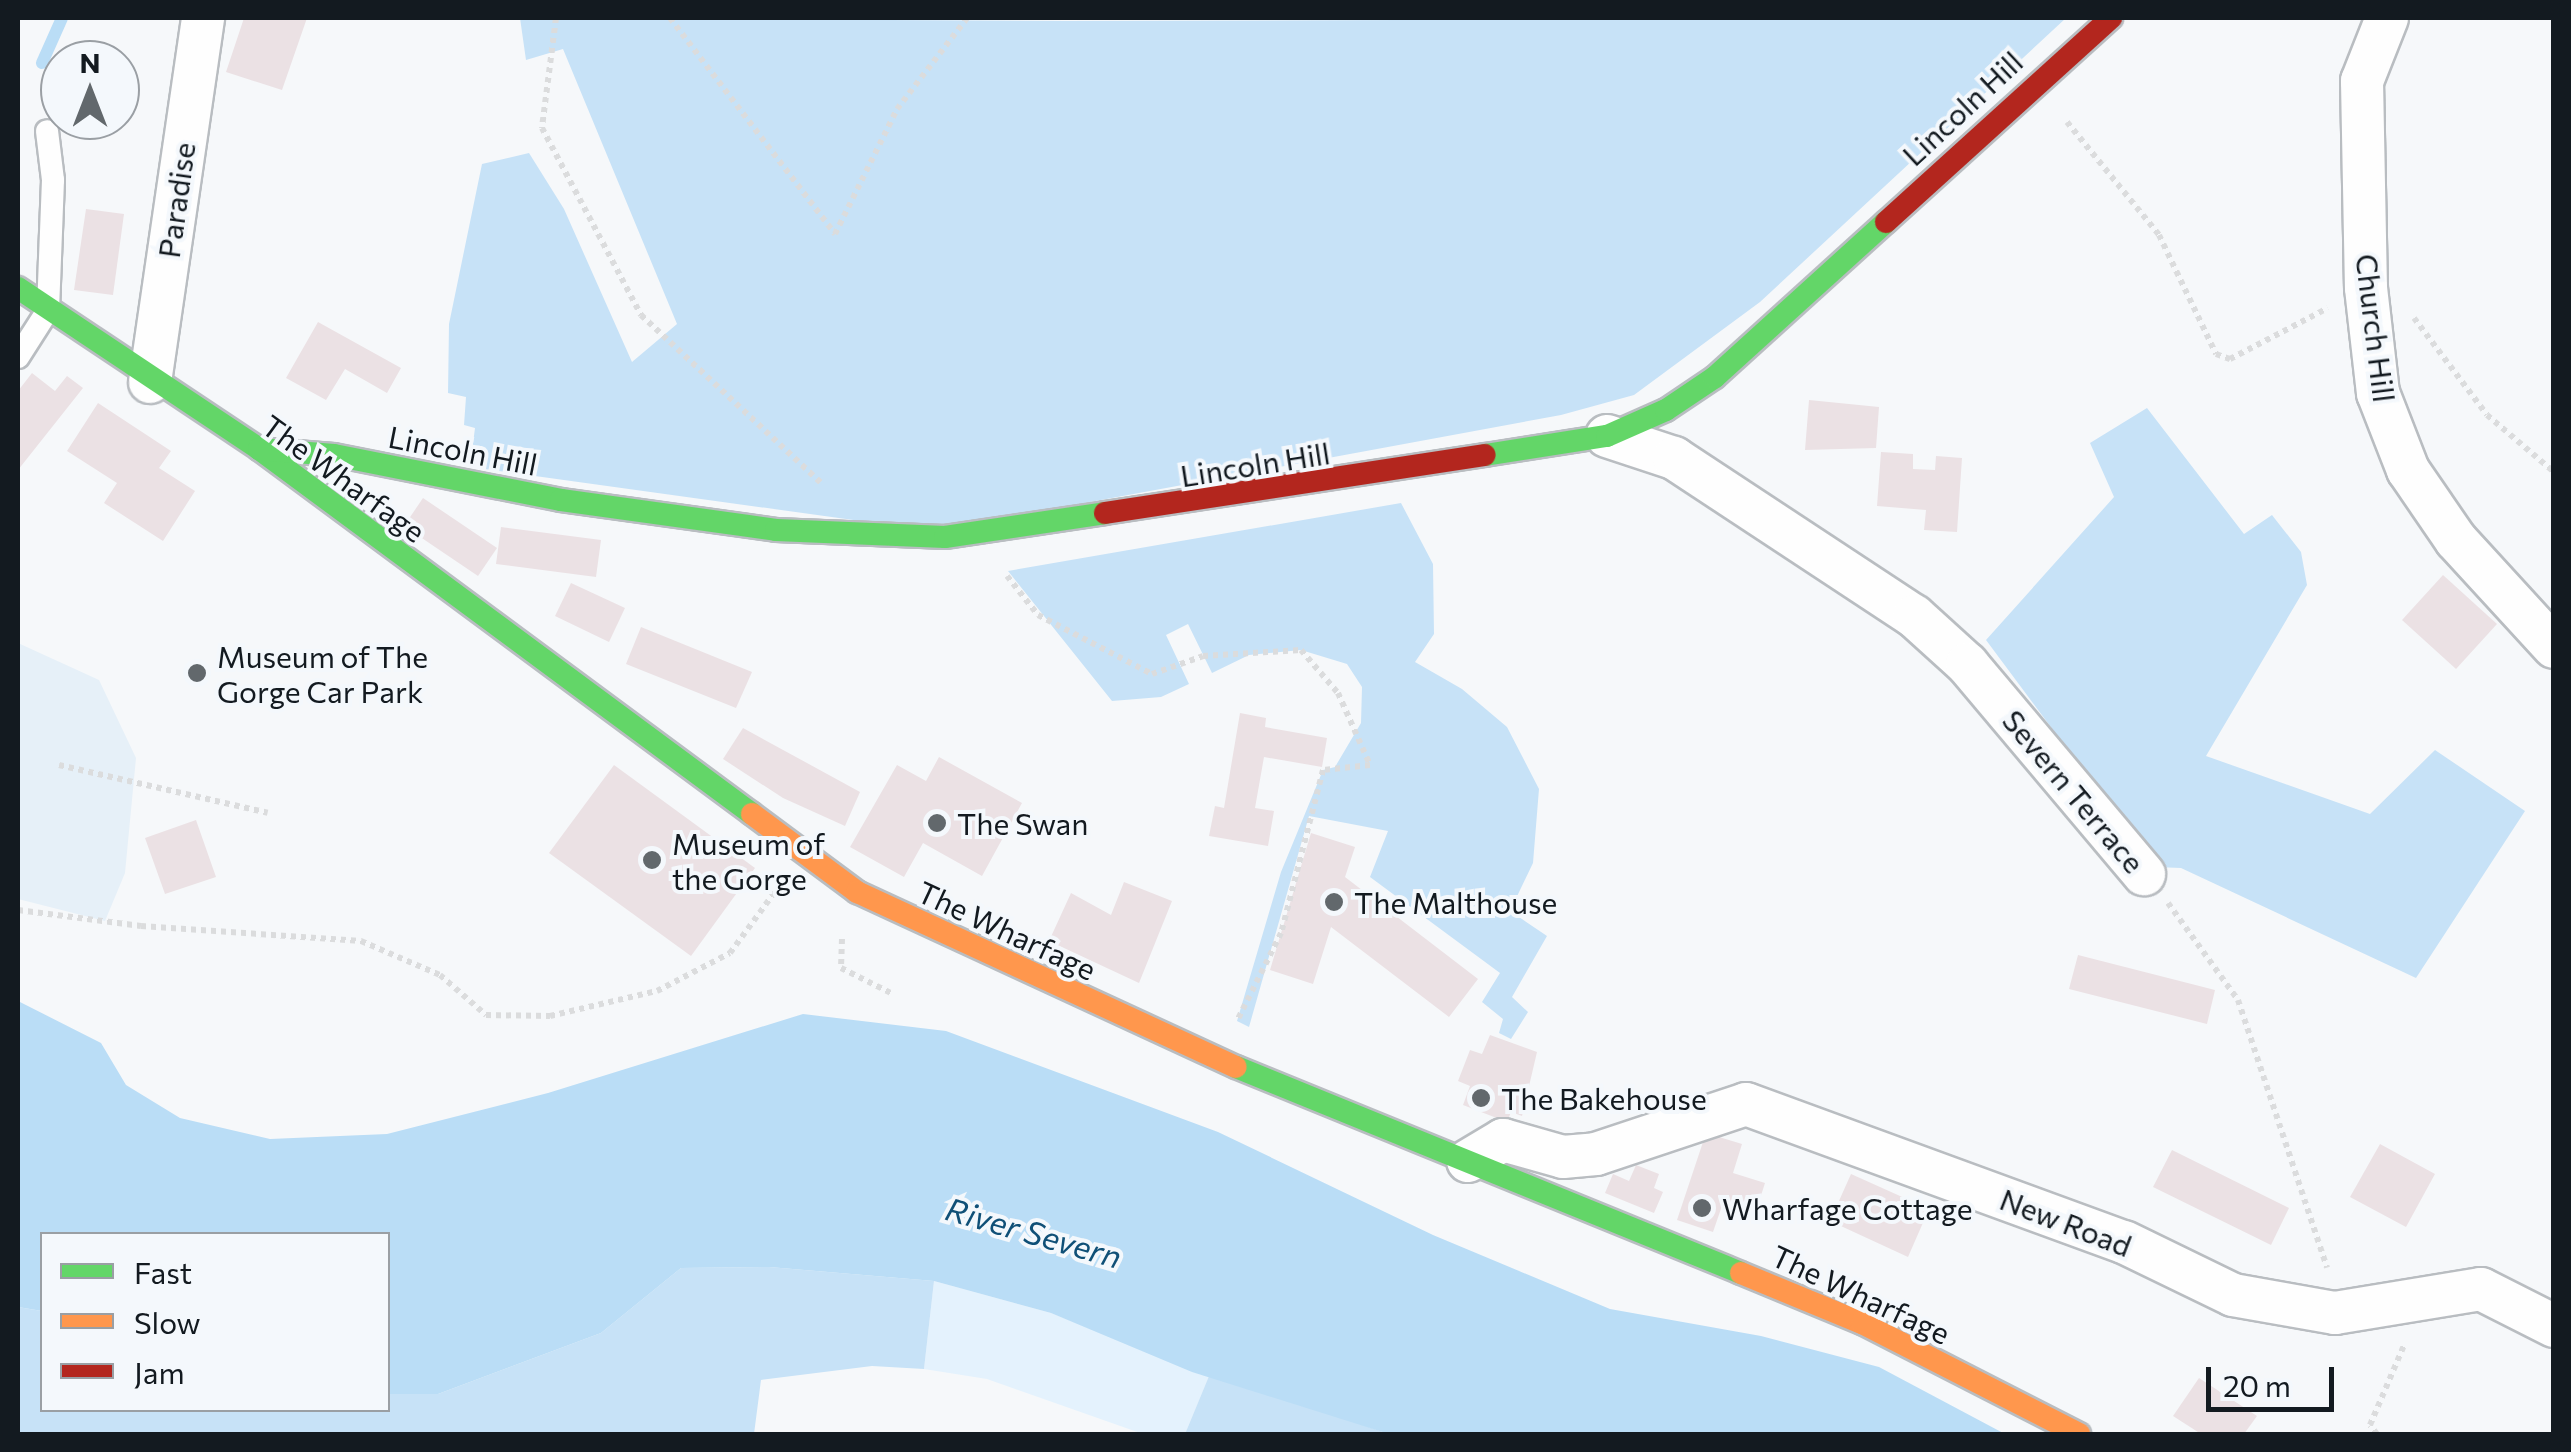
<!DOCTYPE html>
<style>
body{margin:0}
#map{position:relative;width:2571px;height:1452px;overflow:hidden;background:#f6f8fa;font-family:Commissioner,sans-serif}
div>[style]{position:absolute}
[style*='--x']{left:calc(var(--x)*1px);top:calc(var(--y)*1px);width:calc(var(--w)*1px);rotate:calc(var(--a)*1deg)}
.built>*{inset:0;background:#e6f0f8}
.green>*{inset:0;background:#e4f2fd}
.forest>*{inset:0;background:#c7e2f7}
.water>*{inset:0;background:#baddf6}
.stream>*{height:12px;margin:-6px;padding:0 6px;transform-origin:6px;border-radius:6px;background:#baddf6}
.building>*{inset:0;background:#ebe1e4}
.path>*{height:6px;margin-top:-3px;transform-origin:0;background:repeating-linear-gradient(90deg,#dbdcdd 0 5px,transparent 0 10px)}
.roads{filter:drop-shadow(2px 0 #b9bdc1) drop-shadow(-2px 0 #b9bdc1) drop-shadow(0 2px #b9bdc1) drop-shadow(0 -2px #b9bdc1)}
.lane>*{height:22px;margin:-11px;padding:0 11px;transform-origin:11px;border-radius:11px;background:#fefefe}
.street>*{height:42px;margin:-21px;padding:0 21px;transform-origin:21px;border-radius:21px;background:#fefefe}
.fast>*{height:22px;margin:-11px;padding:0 11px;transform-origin:11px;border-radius:11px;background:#63d668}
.slow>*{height:22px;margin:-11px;padding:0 11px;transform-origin:11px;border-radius:11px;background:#ff974d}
.jam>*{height:22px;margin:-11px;padding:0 11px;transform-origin:11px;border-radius:11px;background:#b3261e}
.dots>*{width:28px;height:28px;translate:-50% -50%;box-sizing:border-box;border:5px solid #f4f8fc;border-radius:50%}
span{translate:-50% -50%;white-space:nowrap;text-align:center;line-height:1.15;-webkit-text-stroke:8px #f4f8fc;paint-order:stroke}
.street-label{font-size:30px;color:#131a20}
.poi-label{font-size:30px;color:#131a20}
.left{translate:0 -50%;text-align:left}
.water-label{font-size:32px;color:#105077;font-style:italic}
.frame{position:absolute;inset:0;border:20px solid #131a20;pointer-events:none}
.legend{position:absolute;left:40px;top:1232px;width:350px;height:180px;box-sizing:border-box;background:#f4f8fc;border:2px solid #9a9fa4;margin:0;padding:12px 18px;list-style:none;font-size:30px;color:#131a20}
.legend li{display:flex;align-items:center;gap:20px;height:50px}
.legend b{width:50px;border:2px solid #9a9fa4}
.north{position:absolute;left:40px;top:40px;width:100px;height:100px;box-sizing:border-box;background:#f4f8fc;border:2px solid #9a9fa4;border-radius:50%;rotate:0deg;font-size:28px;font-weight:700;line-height:40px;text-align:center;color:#131a20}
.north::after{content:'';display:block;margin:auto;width:35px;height:45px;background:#62686c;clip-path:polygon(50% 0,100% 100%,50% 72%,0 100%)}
.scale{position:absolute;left:2206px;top:1367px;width:128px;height:45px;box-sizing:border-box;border:5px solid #131a20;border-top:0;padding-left:12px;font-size:30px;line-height:35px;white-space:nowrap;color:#131a20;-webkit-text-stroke:8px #f4f8fc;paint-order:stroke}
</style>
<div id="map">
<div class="built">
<i style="clip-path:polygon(18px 643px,99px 680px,136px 758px,125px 873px,105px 921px,18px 899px)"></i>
</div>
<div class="green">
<i style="clip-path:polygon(934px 1281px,1051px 1313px,1209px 1376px,1185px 1434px,1143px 1434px,987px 1379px,924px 1369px)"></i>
</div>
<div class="forest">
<i style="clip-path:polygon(520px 18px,1066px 21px,2066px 18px,1760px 302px,1634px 395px,1561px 415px,933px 531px,470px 467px,475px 428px,464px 425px,466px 397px,448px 393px,449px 324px,482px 164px,529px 153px,564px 209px,632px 362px,677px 324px,563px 49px,526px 60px)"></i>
<i style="clip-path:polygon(2147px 408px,2244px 534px,2272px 515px,2301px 552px,2307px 585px,2206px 756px,2370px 814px,2435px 750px,2525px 811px,2416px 978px,2181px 868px,2155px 867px,1986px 640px,2114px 497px,2090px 443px)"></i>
<i style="clip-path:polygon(1401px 503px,1433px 564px,1434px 634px,1415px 662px,1462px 689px,1507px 727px,1539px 789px,1533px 863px,1510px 911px,1547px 936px,1512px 997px,1528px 1012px,1511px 1039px,1499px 1033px,1503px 1019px,1482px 1002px,1500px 973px,1370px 877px,1388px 831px,1309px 816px,1249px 1027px,1237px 1021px,1281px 872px,1323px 770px,1335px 767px,1361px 723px,1362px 687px,1347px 664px,1301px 650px,1249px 655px,1212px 673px,1188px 624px,1166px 635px,1189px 684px,1161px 697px,1112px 701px,1008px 571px)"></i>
<i style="clip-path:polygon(769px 1267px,934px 1281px,924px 1369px,872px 1366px,761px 1380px,754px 1434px,18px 1434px,18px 1307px,42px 1311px,42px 1410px,388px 1410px,388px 1394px,438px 1394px,601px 1333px,681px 1268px)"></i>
<i style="clip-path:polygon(1209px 1376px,1285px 1398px,1389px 1434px,1185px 1434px)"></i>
</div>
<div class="water">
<i style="clip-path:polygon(18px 1001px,101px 1043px,126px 1085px,180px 1118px,270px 1139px,387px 1134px,548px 1093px,803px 1014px,946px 1031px,1218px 1132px,1433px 1235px,1610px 1309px,1761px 1336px,1879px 1367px,2005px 1434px,1389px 1434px,1192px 1372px,1051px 1313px,934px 1281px,769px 1267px,681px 1268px,601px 1333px,438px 1394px,388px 1394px,388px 1234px,42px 1234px,42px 1311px,18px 1307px)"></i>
</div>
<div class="stream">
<i style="--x:42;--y:63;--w:49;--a:-66"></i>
</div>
<div class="building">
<i style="clip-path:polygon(244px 18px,307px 18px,282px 90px,226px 72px)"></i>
<i style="clip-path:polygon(86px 209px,124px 214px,113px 295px,74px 290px)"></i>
<i style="clip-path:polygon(318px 322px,401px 368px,387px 393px,345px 369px,326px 400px,286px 378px)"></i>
<i style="clip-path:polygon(32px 373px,55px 391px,67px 376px,83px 388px,18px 470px,18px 391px)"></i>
<i style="clip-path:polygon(1809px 400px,1879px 407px,1876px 448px,1805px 450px)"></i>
<i style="clip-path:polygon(98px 403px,171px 451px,159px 468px,195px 491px,163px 541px,104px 503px,117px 483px,67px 451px)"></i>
<i style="clip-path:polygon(1881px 452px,1913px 454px,1913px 469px,1935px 470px,1936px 456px,1962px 458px,1957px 532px,1924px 530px,1926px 510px,1877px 506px)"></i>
<i style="clip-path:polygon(423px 498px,497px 548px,478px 576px,404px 526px)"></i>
<i style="clip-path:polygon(501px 527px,601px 540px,596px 577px,496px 564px)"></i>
<i style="clip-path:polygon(2443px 575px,2497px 624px,2456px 669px,2402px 620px)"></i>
<i style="clip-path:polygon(571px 583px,625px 608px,609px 642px,555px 616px)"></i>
<i style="clip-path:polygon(641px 627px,752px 672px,736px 708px,626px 664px)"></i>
<i style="clip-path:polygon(1240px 713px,1266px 718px,1265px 727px,1327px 738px,1322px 767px,1264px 757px,1255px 808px,1274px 811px,1268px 846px,1209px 836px,1215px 806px,1224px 808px)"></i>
<i style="clip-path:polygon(743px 728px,860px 792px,845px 826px,783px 798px,723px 759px)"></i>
<i style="clip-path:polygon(939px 757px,1022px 803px,982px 876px,923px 843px,904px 877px,850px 847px,897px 765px,926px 781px)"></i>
<i style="clip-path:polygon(614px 765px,755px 868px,691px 956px,549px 853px)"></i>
<i style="clip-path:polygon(196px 820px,216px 877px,165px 894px,145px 838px)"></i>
<i style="clip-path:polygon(1311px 833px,1355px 847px,1345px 877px,1478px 979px,1449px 1017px,1331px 927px,1313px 984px,1270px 970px)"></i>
<i style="clip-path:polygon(1124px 882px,1172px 901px,1139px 983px,1049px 941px,1071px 893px,1111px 915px)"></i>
<i style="clip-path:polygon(2078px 955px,2215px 990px,2207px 1024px,2069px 989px)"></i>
<i style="clip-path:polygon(1490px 1035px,1537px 1052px,1522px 1116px,1511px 1112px,1507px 1122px,1463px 1105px,1470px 1086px,1458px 1081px,1470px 1050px,1482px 1054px)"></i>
<i style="clip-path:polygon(1706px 1133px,1742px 1144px,1733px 1173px,1765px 1183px,1756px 1211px,1724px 1200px,1713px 1232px,1677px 1220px)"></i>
<i style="clip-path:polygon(2380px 1144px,2435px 1174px,2406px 1227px,2350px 1197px)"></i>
<i style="clip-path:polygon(2172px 1150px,2289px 1208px,2271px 1245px,2153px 1187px)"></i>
<i style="clip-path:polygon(1636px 1165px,1659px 1174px,1654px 1188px,1663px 1192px,1654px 1213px,1605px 1193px,1613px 1174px,1629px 1181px)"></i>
<i style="clip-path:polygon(1851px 1174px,1929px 1209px,1908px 1257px,1830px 1221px)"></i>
<i style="clip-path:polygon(2199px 1378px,2257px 1416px,2244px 1434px,2201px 1434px,2173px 1416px)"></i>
</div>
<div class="path">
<i style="--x:556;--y:18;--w:111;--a:97.3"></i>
<i style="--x:542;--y:128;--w:212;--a:62.1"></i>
<i style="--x:641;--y:315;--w:246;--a:43"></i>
<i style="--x:670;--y:18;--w:272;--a:52.6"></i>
<i style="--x:835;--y:234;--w:140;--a:-63.6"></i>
<i style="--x:897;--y:109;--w:115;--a:-52.4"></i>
<i style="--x:2067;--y:122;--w:146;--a:50.8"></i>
<i style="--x:2159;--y:235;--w:132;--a:64.4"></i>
<i style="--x:2216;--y:354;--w:15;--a:20"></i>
<i style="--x:2230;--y:359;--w:110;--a:-27.5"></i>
<i style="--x:2414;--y:318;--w:121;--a:53"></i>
<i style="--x:2487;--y:415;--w:88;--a:40.4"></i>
<i style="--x:1007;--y:576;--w:50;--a:51.5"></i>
<i style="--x:1038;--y:615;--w:128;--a:27.4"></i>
<i style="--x:1152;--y:674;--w:54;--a:-19.4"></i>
<i style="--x:1203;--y:656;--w:98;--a:-3.5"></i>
<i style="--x:1301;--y:650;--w:57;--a:49.3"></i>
<i style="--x:1338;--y:693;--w:79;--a:66"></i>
<i style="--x:1370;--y:765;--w:47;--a:173.9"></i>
<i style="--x:1323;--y:770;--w:168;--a:104.4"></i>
<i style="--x:1281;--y:933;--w:96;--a:116.6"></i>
<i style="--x:59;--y:765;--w:214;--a:12.9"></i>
<i style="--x:2168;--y:903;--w:120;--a:54.2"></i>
<i style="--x:2238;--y:1000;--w:282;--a:71.6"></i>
<i style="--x:18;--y:910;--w:124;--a:7.4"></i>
<i style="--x:141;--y:926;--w:221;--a:3.9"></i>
<i style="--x:361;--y:941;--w:86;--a:23.3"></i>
<i style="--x:440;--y:975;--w:61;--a:41"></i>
<i style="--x:486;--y:1015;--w:64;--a:0.9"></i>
<i style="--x:550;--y:1016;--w:110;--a:-13.2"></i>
<i style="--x:657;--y:991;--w:82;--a:-27.5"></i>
<i style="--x:730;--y:953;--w:79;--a:-53.7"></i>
<i style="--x:842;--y:939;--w:29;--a:92"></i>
<i style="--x:841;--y:968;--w:56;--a:26.6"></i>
<i style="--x:2377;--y:1434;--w:11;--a:-128"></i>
<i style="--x:2370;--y:1425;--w:89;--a:-66.9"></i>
</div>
<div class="roads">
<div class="lane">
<i style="--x:18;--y:357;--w:56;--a:-57.4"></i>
<i style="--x:48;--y:310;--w:130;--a:-87.8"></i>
<i style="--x:53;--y:180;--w:49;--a:-97"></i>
</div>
<div class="street">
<i style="--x:2387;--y:18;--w:68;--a:111.6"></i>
<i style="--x:2362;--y:81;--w:207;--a:88.9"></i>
<i style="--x:2366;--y:288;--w:106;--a:83.5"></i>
<i style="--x:2378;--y:393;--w:83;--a:68.7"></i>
<i style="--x:2408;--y:470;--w:85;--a:55.6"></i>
<i style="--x:2456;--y:540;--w:145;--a:47.5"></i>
<i style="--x:150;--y:382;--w:368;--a:-81.7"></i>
<i style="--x:1607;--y:436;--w:71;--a:18.2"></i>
<i style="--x:1674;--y:458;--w:287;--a:33.4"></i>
<i style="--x:1914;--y:616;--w:72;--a:42.2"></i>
<i style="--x:1967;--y:664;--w:275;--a:49.9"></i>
<i style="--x:1468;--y:1161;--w:41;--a:-31"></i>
<i style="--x:1503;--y:1140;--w:62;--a:15.8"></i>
<i style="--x:1563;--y:1157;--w:33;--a:-5"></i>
<i style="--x:1596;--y:1154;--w:158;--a:-18.4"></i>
<i style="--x:1746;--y:1104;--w:402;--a:20.1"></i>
<i style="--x:2124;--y:1242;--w:121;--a:25.9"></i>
<i style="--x:2233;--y:1295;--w:104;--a:10"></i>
<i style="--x:2335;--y:1313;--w:148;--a:-9.3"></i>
<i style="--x:2481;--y:1289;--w:82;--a:26.9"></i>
</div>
<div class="fast">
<i style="--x:18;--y:288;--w:290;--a:33.7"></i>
<i style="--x:259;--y:449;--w:613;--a:36.51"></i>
<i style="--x:259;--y:449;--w:75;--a:4.6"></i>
<i style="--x:334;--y:455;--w:231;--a:11.2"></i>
<i style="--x:561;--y:500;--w:217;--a:7.9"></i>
<i style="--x:776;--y:530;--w:169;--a:2.4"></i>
<i style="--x:945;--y:537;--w:162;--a:-8.5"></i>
<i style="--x:1485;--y:455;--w:123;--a:-8.9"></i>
<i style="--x:1607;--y:436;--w:64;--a:-23.8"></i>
<i style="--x:1666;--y:410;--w:59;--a:-34"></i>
<i style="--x:1715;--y:377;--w:231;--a:-42.2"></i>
<i style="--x:1236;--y:1067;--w:545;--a:22.19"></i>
</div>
<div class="slow">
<i style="--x:752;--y:814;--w:131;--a:36.6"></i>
<i style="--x:857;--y:892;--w:417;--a:24.8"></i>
<i style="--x:1741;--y:1273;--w:131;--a:22.5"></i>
<i style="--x:1862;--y:1323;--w:244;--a:27.1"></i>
</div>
<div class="jam">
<i style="--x:1886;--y:222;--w:304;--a:-42.2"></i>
<i style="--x:1105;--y:513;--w:384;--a:-8.7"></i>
</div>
</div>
<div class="dots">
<i style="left:197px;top:673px;background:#62686c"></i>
<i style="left:937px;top:823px;background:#62686c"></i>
<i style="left:652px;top:860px;background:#62686c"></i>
<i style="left:1334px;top:902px;background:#62686c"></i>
<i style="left:1481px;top:1098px;background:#62686c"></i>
<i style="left:1702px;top:1208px;background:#62686c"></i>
</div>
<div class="street-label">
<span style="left:1962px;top:108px;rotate:-43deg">Lincoln Hill</span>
<span style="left:176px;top:200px;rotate:-82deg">Paradise</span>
<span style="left:2376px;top:328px;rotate:83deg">Church Hill</span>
<span style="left:463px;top:450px;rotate:11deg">Lincoln Hill</span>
<span style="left:1255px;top:464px;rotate:-9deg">Lincoln Hill</span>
<span style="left:344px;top:478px;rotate:36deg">The Wharfage</span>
<span style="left:2074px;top:791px;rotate:50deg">Severn Terrace</span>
<span style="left:1007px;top:930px;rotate:25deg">The Wharfage</span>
<span style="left:2066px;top:1222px;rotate:21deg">New Road</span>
<span style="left:1861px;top:1294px;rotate:25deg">The Wharfage</span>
</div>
<div class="poi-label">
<span class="left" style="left:217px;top:673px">Museum of The<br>Gorge Car Park</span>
<span class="left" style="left:957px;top:823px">The Swan</span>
<span class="left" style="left:672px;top:860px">Museum of<br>the Gorge</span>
<span class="left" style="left:1354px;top:902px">The Malthouse</span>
<span class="left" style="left:1501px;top:1098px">The Bakehouse</span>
<span class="left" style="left:1722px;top:1208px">Wharfage Cottage</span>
</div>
<div class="water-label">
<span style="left:1034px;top:1232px;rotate:16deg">River Severn</span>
</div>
<div class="frame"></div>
<ul class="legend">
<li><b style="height:12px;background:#63d668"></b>Fast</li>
<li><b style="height:12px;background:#ff974d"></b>Slow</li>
<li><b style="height:12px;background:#b3261e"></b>Jam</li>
</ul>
<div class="north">N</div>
<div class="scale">20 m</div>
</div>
